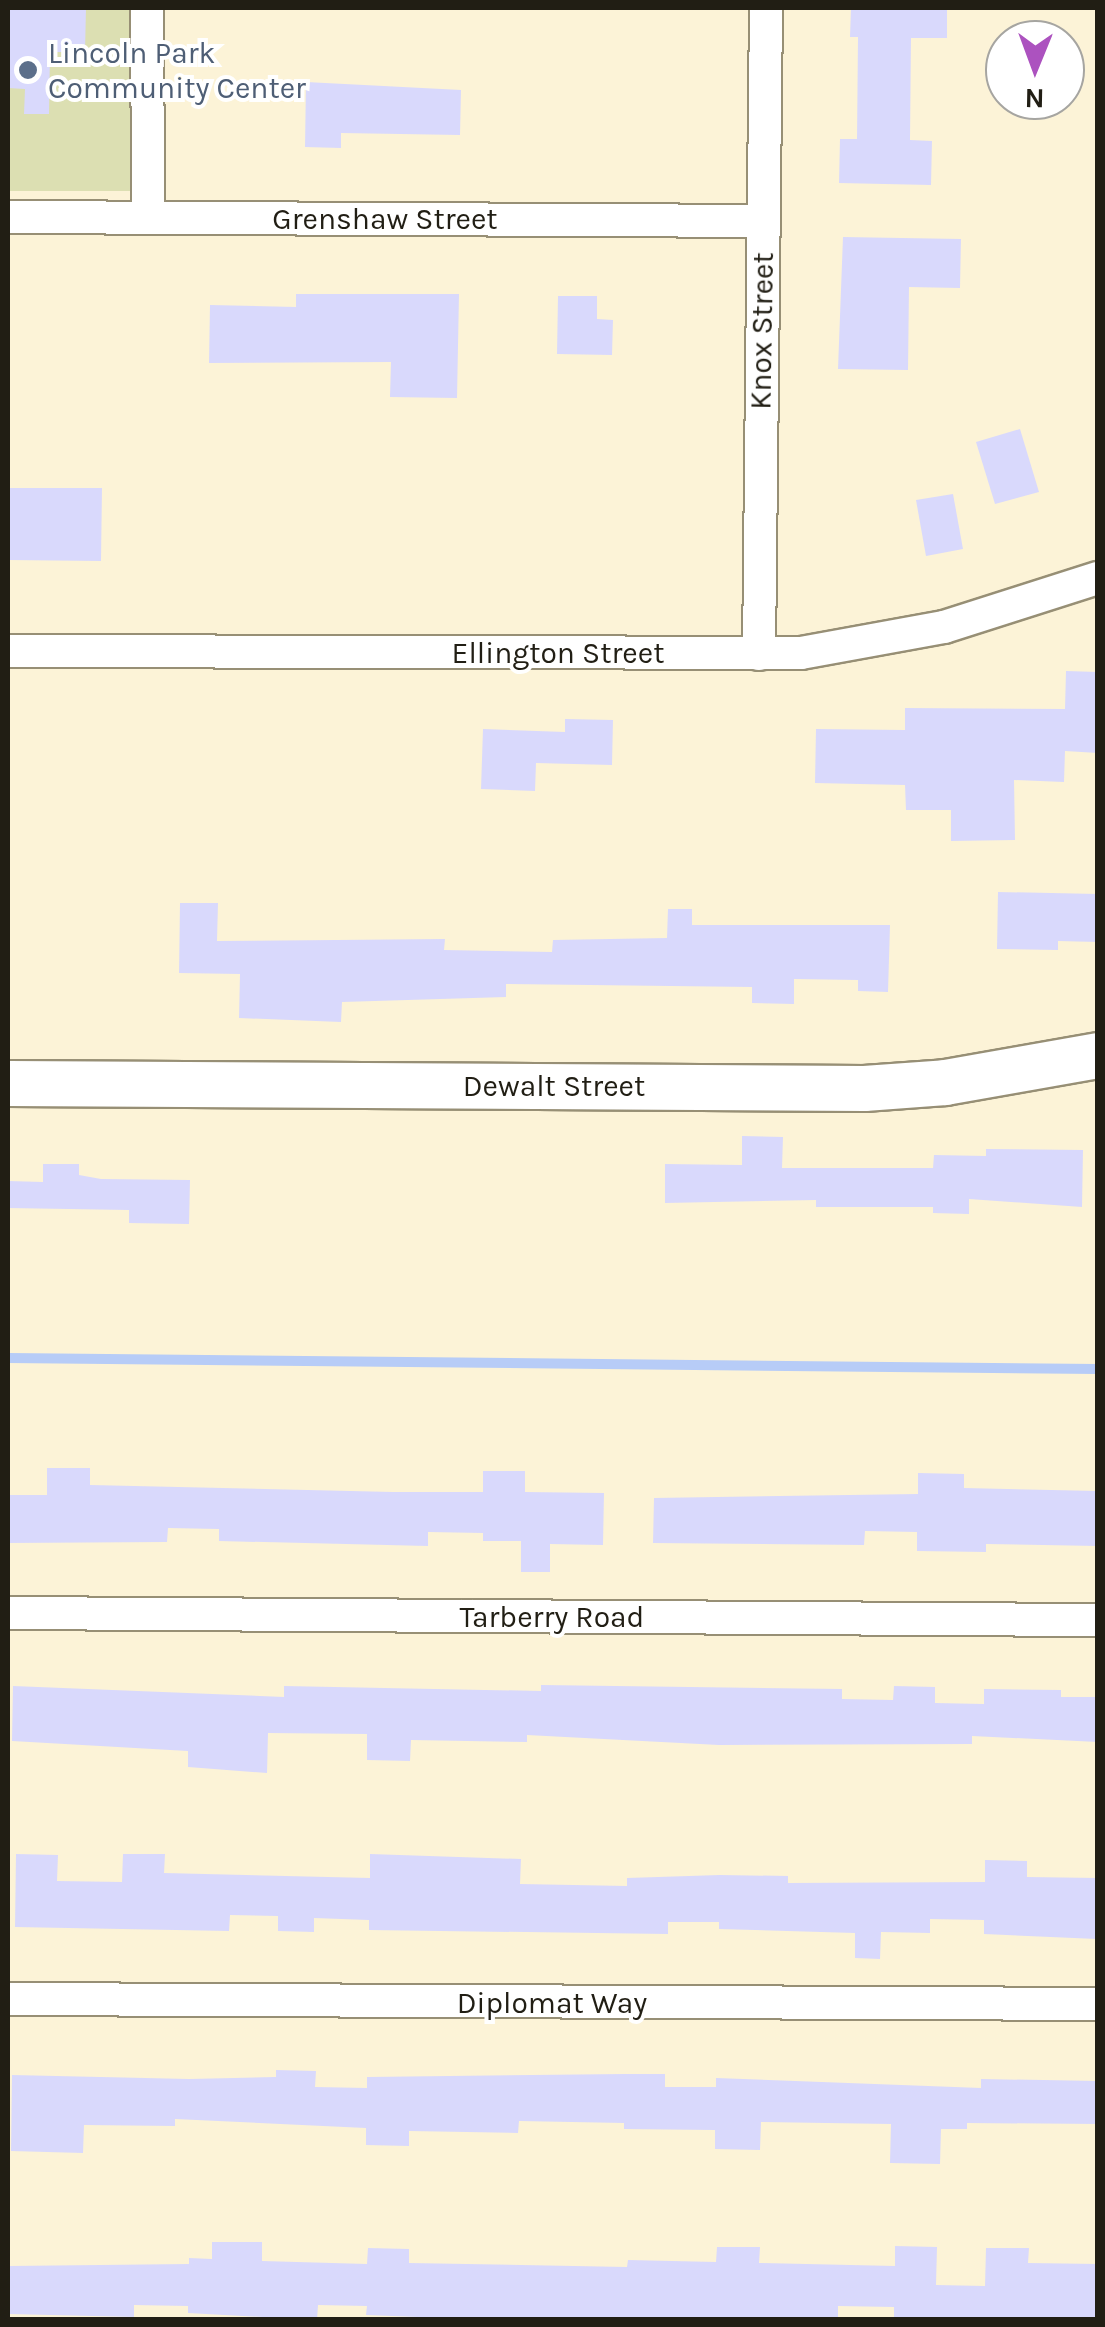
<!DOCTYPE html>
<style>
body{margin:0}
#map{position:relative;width:1105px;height:2327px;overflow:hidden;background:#fcf3d7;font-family:Karla,sans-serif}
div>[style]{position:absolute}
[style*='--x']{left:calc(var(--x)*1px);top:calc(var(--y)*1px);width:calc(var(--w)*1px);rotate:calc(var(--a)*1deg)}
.green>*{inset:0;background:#dcdfb2}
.stream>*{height:10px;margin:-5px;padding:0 5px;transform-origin:5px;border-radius:5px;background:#b7ccf7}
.building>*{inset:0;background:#d9d9fc}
.roads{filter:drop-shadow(2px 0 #978f75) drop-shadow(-2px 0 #978f75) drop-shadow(0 2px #978f75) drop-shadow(0 -2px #978f75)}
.street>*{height:32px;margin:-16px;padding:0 16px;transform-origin:16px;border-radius:16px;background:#fff}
.secondary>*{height:45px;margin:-22.5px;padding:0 22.5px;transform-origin:22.5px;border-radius:22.5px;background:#fff}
.dots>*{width:28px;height:28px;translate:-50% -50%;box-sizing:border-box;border:5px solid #fff;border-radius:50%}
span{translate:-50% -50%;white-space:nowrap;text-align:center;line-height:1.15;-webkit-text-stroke:8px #fff;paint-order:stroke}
.service-label{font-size:30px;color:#4e5e75}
.left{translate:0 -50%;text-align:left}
.street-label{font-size:30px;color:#211e14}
.frame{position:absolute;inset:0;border:10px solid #211e14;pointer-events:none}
.north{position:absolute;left:985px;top:20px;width:100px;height:100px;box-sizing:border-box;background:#fff;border:2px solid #a6a5a1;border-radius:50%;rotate:181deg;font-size:28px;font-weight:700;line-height:40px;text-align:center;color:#211e14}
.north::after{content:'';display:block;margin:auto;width:35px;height:45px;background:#ac52bf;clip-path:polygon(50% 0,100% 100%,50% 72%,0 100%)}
</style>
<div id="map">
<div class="green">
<i style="clip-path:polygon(8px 8px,138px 8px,136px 191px,8px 191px)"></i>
</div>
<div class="stream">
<i style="--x:8;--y:1358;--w:1090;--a:0.58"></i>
</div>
<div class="building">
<i style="clip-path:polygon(8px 8px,86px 8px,85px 52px,50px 52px,49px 114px,24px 114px,25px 89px,8px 88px)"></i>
<i style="clip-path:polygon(851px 8px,947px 8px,947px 38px,911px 38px,910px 140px,932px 141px,931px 185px,839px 183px,840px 139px,857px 139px,858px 37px,850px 37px)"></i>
<i style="clip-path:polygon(306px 82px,461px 90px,460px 135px,341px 133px,341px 148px,305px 147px)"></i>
<i style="clip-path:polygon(843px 237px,961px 239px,960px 288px,909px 287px,908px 370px,838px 369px)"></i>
<i style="clip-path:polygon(296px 294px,459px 294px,457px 398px,390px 397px,391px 362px,209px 363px,210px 305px,296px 307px)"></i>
<i style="clip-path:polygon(558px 296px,597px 296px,597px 319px,613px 320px,612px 355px,557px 354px)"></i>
<i style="clip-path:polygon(1020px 429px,1039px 492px,995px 504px,976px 442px)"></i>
<i style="clip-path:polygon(8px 488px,102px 488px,101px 561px,8px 560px)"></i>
<i style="clip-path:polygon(953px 494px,963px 549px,926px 556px,916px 500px)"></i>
<i style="clip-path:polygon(1066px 671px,1098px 672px,1098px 753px,1065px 751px,1064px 782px,1014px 780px,1015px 840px,951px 841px,951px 810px,906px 810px,905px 785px,815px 783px,816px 729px,905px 730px,905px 708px,1065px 709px)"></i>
<i style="clip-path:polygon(565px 719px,613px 720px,612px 765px,536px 763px,535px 791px,481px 789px,483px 729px,565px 732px)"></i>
<i style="clip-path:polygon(998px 892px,1098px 894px,1098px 942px,1058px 941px,1058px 950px,997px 949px)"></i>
<i style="clip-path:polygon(180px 903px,218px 903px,217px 941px,445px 939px,444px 950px,552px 952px,553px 940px,667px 938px,668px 909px,692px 909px,692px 925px,890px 925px,888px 992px,858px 991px,858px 980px,794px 979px,794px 1004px,752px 1003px,752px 987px,506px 984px,506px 997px,342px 1002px,341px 1022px,239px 1018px,240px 974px,179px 973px)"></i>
<i style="clip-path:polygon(742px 1136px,783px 1137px,782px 1168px,933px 1168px,934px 1155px,986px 1156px,986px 1149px,1083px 1150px,1082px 1207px,969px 1199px,969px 1214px,933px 1213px,933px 1207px,816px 1207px,816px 1200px,665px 1203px,665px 1164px,742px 1165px)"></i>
<i style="clip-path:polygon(43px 1164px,79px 1164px,79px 1175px,101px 1179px,190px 1180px,189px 1224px,129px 1223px,129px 1210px,8px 1208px,8px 1181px,43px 1182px)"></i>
<i style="clip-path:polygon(47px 1468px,90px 1468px,90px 1485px,393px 1492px,483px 1492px,483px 1471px,525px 1471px,525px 1492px,604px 1493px,603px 1545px,550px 1544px,550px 1572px,521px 1572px,521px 1541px,483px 1541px,483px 1533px,428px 1532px,428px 1546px,219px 1541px,219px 1529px,168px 1528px,167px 1542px,8px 1543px,8px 1495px,47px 1495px)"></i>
<i style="clip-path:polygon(918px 1473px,964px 1474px,964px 1488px,1098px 1491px,1098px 1546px,986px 1544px,986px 1552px,917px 1551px,917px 1532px,865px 1531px,864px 1545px,653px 1543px,654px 1498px,918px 1494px)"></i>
<i style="clip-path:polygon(541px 1685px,842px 1689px,842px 1699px,893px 1700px,894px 1686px,935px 1687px,935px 1703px,984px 1704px,984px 1689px,1061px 1690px,1061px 1697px,1098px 1697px,1098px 1742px,972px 1736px,972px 1744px,719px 1745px,527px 1735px,527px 1742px,411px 1740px,410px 1761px,367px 1760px,367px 1734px,268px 1733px,267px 1773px,188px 1767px,188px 1751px,12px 1741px,13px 1686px,284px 1697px,284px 1686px,541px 1691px)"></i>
<i style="clip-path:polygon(16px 1854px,58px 1855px,57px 1881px,122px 1882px,123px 1854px,165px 1854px,164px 1873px,370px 1878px,370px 1854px,521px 1859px,520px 1884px,627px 1886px,627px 1878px,720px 1875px,788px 1876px,788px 1883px,985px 1882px,985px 1860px,1027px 1861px,1027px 1877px,1098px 1878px,1097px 1939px,984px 1934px,984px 1920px,930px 1919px,930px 1933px,881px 1932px,880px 1959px,855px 1958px,855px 1933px,719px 1929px,719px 1922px,668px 1922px,668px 1934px,369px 1930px,369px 1920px,314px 1918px,314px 1932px,278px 1931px,278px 1916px,230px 1915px,229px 1931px,15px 1927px)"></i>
<i style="clip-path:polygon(276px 2070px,316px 2071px,315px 2087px,367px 2088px,367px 2077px,625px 2074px,665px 2074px,665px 2087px,716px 2087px,716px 2078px,981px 2088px,981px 2079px,1098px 2081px,1098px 2124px,967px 2123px,967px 2129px,941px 2129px,940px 2164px,890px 2163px,891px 2124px,761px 2122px,760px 2150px,715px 2149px,715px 2130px,624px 2129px,624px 2123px,519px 2121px,518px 2133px,409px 2131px,409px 2146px,366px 2145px,366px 2128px,175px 2119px,175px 2126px,84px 2125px,83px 2153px,11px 2151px,12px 2075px,189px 2079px,276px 2077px)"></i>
<i style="clip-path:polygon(212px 2242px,262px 2242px,262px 2261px,367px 2264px,368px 2248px,409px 2249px,409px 2263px,627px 2267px,628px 2260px,716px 2262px,717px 2247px,760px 2247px,759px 2263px,895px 2266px,895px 2246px,937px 2247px,936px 2285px,985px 2286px,986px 2248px,1029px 2248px,1028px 2263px,1098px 2264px,1098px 2318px,894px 2320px,894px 2307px,838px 2306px,838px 2319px,785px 2320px,494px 2320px,366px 2315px,367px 2306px,318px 2305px,317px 2320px,188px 2313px,188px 2306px,134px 2305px,134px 2317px,9px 2314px,10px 2266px,189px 2264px,189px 2258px,212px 2259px)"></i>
</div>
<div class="roads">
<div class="street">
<i style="--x:147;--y:8;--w:210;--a:89.7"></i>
<i style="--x:8;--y:217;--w:755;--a:0.3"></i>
<i style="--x:8;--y:651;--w:793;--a:0.14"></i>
<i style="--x:801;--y:653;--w:145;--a:-10.3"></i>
<i style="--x:944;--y:627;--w:162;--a:-17.7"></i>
<i style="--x:759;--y:654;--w:646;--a:-89.38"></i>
<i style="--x:8;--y:1613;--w:1090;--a:0.37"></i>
<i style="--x:8;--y:1999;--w:1090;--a:0.26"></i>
</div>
<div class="secondary">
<i style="--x:8;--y:1083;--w:856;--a:0.33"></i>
<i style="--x:864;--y:1088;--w:81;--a:-4.2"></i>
<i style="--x:945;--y:1082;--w:155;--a:-10"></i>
</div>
</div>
<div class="dots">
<i style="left:28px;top:70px;background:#5c6f8a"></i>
</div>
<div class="service-label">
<span class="left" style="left:48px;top:70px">Lincoln Park<br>Community Center</span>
</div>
<div class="street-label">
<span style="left:385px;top:219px">Grenshaw Street</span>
<span style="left:762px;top:331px;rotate:-89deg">Knox Street</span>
<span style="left:558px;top:653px">Ellington Street</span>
<span style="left:554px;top:1086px">Dewalt Street</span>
<span style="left:552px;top:1617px">Tarberry Road</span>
<span style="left:552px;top:2003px">Diplomat Way</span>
</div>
<div class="frame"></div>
<div class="north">N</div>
</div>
